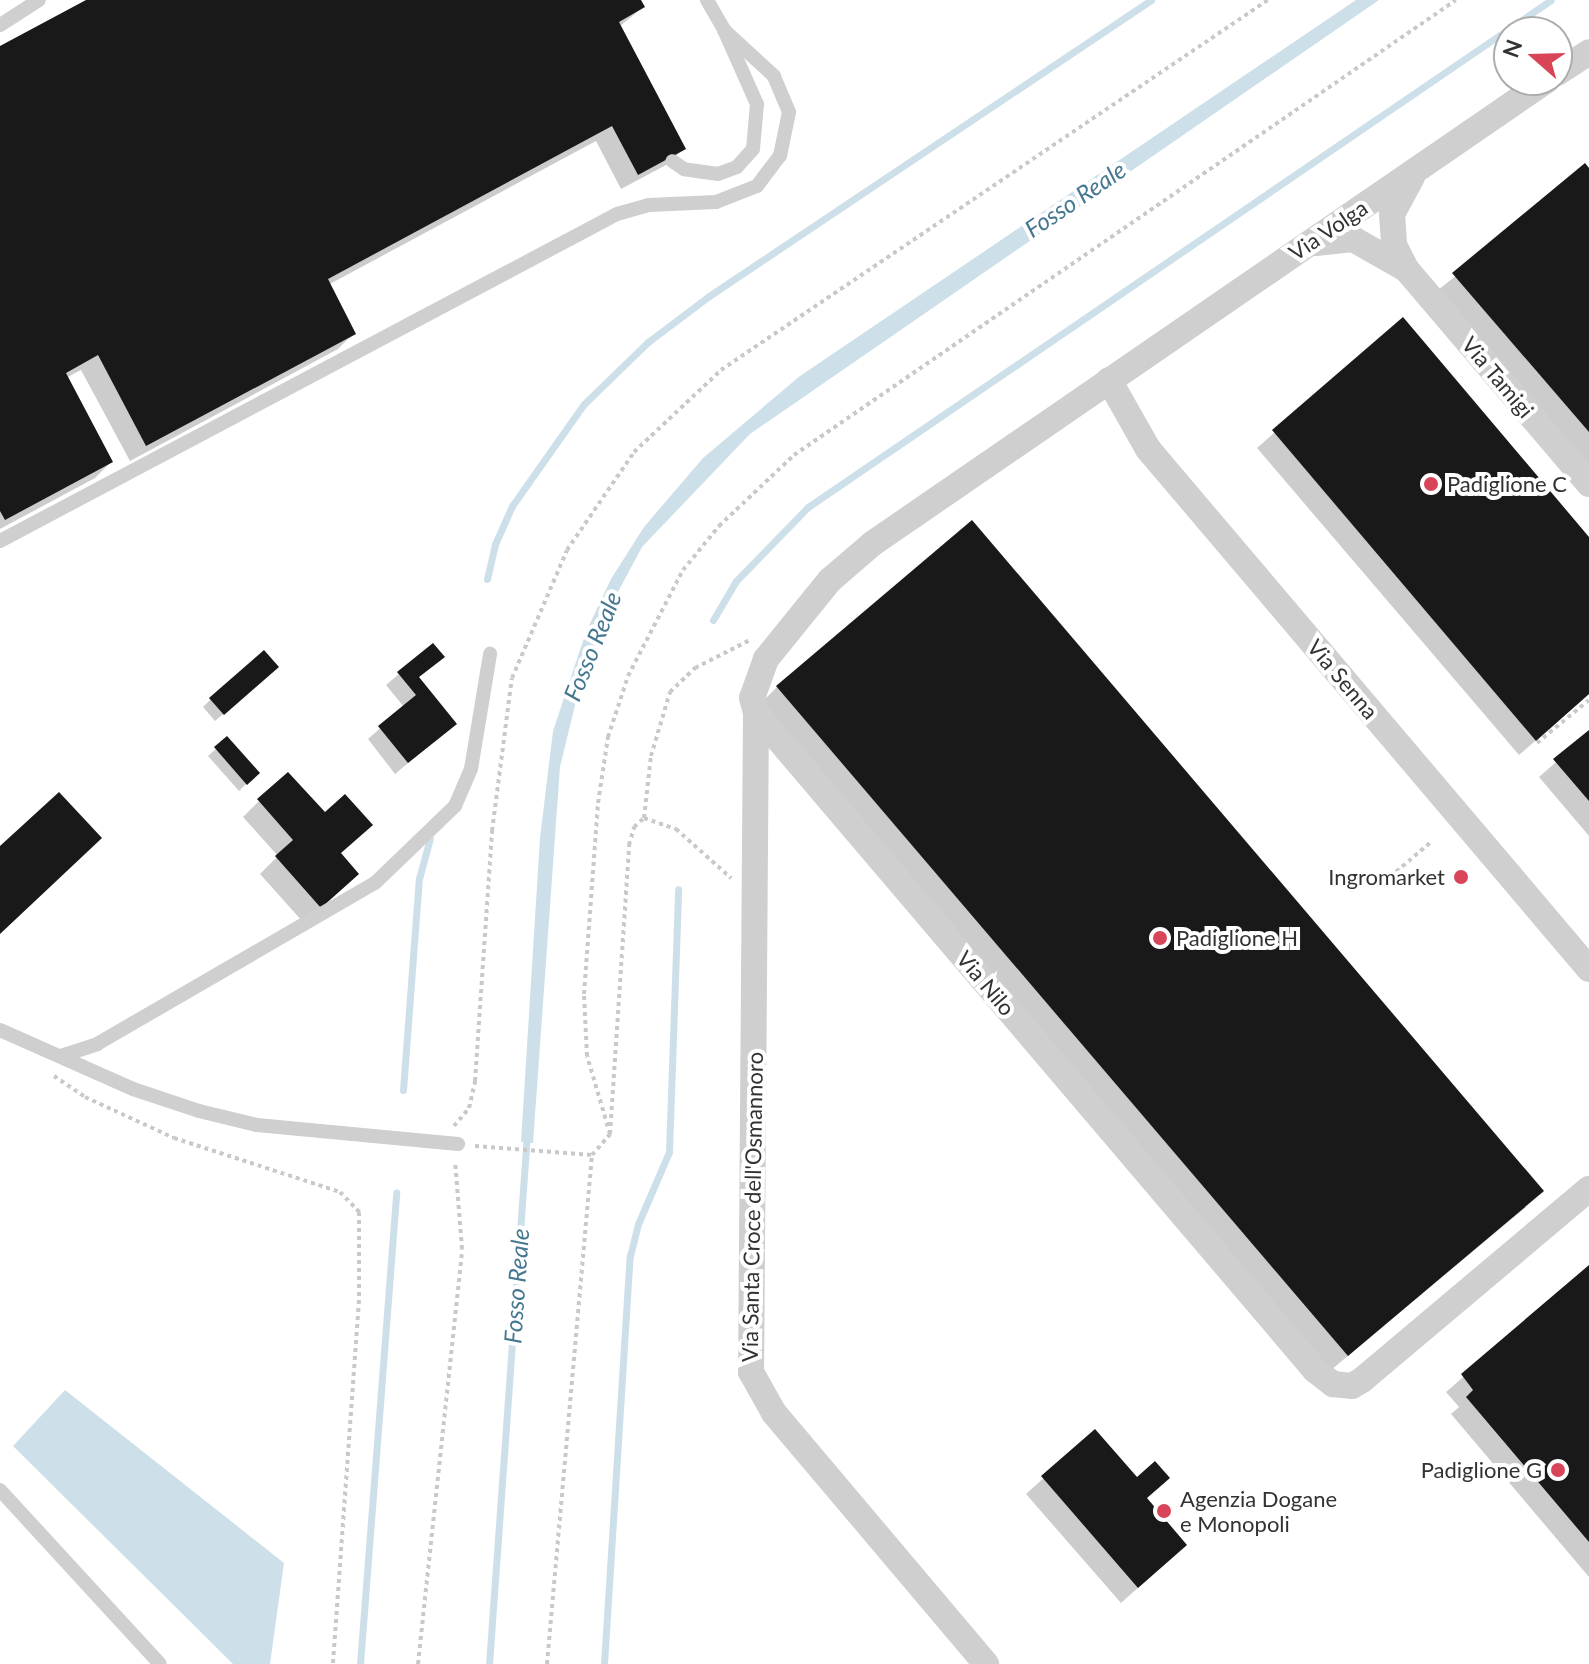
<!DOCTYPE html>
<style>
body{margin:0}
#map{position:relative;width:1589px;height:1664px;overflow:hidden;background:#fff;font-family:Lato,sans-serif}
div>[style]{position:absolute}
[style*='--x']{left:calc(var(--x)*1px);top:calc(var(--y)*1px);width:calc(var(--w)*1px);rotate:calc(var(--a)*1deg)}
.water>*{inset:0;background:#cde0e9}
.shadow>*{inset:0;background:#0003}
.stream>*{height:7px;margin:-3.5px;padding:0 3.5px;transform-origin:3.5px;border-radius:3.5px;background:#cde0e9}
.building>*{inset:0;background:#191919}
.path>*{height:4px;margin-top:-2px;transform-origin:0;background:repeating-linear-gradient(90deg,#c9c9c9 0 4px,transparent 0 8px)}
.service>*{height:14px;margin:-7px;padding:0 7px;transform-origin:7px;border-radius:7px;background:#cfcfcf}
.minor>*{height:26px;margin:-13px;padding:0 13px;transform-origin:13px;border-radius:13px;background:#cfcfcf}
.dots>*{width:22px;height:22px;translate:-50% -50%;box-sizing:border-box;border:4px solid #fff;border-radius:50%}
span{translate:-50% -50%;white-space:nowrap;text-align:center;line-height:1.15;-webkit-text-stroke:8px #fff;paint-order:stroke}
.street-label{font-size:22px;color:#323232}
.poi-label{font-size:22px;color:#323232}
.left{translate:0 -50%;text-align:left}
.right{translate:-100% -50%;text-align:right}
.water-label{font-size:24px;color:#457790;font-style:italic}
.north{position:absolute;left:1493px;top:16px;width:80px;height:80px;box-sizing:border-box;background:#fff;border:2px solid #adadad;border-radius:50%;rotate:290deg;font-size:22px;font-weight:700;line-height:32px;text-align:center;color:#323232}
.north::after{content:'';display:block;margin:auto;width:28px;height:36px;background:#d94558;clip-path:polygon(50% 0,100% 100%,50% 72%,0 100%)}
</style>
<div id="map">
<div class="water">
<i style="clip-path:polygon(1356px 0,1379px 0,750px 434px,642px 547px,611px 605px,580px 685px,560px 767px,533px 1143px,521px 1142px,540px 838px,553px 731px,586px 632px,611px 579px,644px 527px,703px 458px,800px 376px)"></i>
<i style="clip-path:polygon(65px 1390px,284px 1563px,270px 1664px,233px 1664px,13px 1446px)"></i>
</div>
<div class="shadow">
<i style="clip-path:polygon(91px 0,639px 0,643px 7px,619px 27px,684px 148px,668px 164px,621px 189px,596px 141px,328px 285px,354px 333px,338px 349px,130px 461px,81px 370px,66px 378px,111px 462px,95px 478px,0 529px,0 49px)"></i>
<i style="clip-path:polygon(1589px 171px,1589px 466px,1438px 290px)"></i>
<i style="clip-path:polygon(1403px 320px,1589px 540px,1589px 694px,1519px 755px,1257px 448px)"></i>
<i style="clip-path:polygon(433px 645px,430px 668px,418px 678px,442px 735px,395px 774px,368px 739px,404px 707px,386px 685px)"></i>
<i style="clip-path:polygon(269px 675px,215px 721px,203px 707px,211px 699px)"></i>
<i style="clip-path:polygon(777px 687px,1526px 1207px,1331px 1370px,761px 703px)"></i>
<i style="clip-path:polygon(1589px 733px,1589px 836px,1539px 777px)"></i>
<i style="clip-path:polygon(227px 739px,257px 773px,239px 791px,208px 756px)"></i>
<i style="clip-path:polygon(259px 801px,324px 815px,339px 854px,356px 873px,303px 922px,260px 874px,278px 856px,243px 817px)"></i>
<i style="clip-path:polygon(1589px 1267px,1589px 1577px,1451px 1414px,1459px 1407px,1446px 1392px)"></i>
<i style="clip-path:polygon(1095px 1432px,1145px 1499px,1169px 1560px,1121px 1603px,1026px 1494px)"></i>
</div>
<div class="stream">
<i style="--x:487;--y:579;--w:36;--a:-77"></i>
<i style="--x:495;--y:544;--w:42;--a:-65.9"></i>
<i style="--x:512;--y:506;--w:125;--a:-54.8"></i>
<i style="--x:584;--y:404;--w:89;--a:-44.1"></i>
<i style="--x:648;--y:342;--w:76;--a:-37"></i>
<i style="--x:709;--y:296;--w:532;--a:-33.81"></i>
<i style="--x:713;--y:620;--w:45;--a:-59.5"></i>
<i style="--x:736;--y:581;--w:103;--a:-45.8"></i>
<i style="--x:808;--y:507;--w:899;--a:-34.31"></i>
<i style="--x:403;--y:1090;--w:212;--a:-85.7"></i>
<i style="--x:419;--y:879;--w:42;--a:-75"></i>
<i style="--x:360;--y:1664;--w:473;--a:-85.6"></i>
<i style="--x:489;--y:1664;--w:531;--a:-85.9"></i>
<i style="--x:604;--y:1664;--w:409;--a:-86.4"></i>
<i style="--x:630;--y:1256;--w:33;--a:-76"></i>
<i style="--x:638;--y:1224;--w:78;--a:-66.7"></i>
<i style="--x:669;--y:1152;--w:263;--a:-88"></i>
</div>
<div class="building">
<i style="clip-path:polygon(86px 0,641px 0,645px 7px,619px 22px,686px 149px,638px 175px,612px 126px,328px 279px,356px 334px,146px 446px,98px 355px,66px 373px,113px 462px,5px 520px,0 511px,0 46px)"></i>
<i style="clip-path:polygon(1585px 163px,1589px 168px,1589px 432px,1452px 273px)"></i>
<i style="clip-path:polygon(1403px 317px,1589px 537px,1589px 694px,1536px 741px,1272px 430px)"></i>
<i style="clip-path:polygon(972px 520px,1544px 1191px,1348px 1356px,776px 686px)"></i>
<i style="clip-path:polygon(433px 643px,445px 657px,419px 677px,457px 724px,408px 763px,378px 726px,416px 695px,397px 672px)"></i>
<i style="clip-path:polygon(264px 650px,279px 667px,224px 715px,209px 698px)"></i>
<i style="clip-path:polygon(1589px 730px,1589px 801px,1553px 759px)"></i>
<i style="clip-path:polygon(227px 736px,260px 773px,247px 785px,214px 747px)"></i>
<i style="clip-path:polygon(288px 772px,325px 812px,345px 794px,373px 825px,341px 853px,359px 874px,321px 908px,275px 856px,293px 840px,257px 799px)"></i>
<i style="clip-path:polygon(59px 792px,102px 838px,0 934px,0 846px)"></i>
<i style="clip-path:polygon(1589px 1265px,1589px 1542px,1466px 1397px,1473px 1390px,1461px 1374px)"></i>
<i style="clip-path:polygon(1095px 1429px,1137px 1477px,1155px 1461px,1170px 1478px,1147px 1498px,1187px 1545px,1138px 1588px,1041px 1476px)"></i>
</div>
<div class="path">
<i style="--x:1537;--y:743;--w:67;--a:-39.6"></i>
<i style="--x:644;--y:818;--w:62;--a:-83.6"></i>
<i style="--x:651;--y:756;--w:67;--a:-73.5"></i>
<i style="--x:670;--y:692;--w:35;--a:-44"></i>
<i style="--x:695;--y:668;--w:62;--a:-27"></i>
<i style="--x:1384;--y:882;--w:62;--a:-40.4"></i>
<i style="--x:54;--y:1076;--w:37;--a:34"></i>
<i style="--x:85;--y:1097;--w:98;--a:24.7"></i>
<i style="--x:174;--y:1138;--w:175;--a:18"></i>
<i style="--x:340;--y:1192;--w:28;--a:46"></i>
<i style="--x:359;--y:1212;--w:88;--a:90"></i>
<i style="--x:359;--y:1300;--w:365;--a:94.1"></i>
<i style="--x:454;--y:1126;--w:23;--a:-50"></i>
<i style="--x:469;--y:1108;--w:28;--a:-77"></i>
<i style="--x:475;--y:1081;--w:251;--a:-86.1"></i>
<i style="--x:492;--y:831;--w:154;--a:-82.6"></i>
<i style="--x:512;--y:678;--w:139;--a:-66.7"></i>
<i style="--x:567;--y:550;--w:119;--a:-55.6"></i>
<i style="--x:634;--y:452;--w:120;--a:-43.3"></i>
<i style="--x:721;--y:370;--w:660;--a:-34.08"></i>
<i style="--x:610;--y:1134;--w:81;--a:-106.4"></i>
<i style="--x:587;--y:1056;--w:62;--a:-92.8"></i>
<i style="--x:584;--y:994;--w:192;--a:-85.8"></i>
<i style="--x:598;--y:803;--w:67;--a:-81.4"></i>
<i style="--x:608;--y:737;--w:64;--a:-71.8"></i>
<i style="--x:628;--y:676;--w:119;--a:-62.6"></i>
<i style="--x:683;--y:570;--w:57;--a:-50.7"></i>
<i style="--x:719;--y:526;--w:103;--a:-43.4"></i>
<i style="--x:794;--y:455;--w:803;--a:-34.5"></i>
<i style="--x:475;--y:1146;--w:117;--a:4.4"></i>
<i style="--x:592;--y:1155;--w:28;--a:-49"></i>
<i style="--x:610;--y:1134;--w:290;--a:-86.2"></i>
<i style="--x:629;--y:845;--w:19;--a:-74"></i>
<i style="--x:634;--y:827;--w:13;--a:-42"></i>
<i style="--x:644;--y:818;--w:34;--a:19"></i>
<i style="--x:676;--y:829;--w:74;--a:41.7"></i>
<i style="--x:418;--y:1664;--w:417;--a:-83.9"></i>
<i style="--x:462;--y:1249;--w:88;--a:-94.5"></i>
<i style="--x:547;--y:1664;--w:511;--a:-84.95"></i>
</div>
<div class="service">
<i style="--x:707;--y:0;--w:34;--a:60"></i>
<i style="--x:0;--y:25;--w:46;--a:-32.7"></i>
<i style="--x:0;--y:541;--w:698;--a:-27.92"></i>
<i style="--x:617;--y:214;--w:33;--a:-16"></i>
<i style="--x:649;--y:205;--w:67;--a:-2.6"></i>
<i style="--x:716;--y:202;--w:44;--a:-21.3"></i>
<i style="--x:757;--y:186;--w:38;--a:-53"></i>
<i style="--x:780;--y:156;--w:45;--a:-78.4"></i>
<i style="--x:789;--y:112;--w:39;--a:-113"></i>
<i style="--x:774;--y:76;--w:68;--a:-137.4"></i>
<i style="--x:724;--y:30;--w:81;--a:66"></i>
<i style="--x:757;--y:104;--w:45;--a:95.1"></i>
<i style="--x:753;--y:149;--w:24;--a:132"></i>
<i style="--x:737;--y:167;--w:20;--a:160"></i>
<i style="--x:718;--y:174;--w:34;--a:-172"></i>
<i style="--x:684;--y:169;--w:14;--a:-146"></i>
<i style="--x:0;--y:1030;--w:145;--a:23.9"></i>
<i style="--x:133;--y:1089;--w:70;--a:18.4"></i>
<i style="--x:199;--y:1111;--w:60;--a:13.6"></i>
<i style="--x:257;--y:1125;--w:202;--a:5.4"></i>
<i style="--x:61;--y:1056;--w:38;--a:-18"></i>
<i style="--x:97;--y:1044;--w:321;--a:-30.1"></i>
<i style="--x:375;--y:883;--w:111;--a:-43.9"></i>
<i style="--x:455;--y:806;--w:40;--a:-66.6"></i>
<i style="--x:471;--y:769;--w:117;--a:-80.6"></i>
<i style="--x:0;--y:1490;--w:236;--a:47.4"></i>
</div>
<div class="minor">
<i style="--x:1557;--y:73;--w:38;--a:-33"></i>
<i style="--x:1547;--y:80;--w:819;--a:145.5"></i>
<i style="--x:872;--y:544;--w:55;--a:139.4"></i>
<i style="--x:830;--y:580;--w:102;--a:129"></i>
<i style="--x:766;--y:659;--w:41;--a:109.7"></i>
<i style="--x:752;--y:698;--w:16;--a:75"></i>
<i style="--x:756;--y:713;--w:863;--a:49.61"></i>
<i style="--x:1315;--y:1370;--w:23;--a:38"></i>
<i style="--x:1333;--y:1384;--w:19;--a:6"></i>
<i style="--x:1352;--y:1386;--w:12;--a:-31"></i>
<i style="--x:1362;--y:1380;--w:297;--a:-40.1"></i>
<i style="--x:1412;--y:177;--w:42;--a:118.4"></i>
<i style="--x:1392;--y:214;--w:31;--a:86"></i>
<i style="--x:1394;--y:245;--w:28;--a:63"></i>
<i style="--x:1407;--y:270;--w:281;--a:49.6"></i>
<i style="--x:1316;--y:243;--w:37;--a:-6"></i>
<i style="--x:1353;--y:239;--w:59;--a:29.6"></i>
<i style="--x:1109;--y:380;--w:79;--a:60.5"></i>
<i style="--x:1148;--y:449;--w:682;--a:49.7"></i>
<i style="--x:756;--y:713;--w:659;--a:90.43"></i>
<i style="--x:751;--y:1372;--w:47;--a:60.7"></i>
<i style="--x:774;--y:1413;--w:329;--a:49.8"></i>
</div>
<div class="dots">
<i style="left:1431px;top:484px;background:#d94558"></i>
<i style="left:1461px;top:877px;background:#d94558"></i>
<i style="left:1160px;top:938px;background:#d94558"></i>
<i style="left:1558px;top:1470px;background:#d94558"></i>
<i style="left:1164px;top:1511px;background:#d94558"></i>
</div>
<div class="street-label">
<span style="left:1328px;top:230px;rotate:-34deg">Via Volga</span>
<span style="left:1498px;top:377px;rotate:50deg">Via Tamigi</span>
<span style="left:1343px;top:679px;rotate:50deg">Via Senna</span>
<span style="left:986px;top:983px;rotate:50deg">Via Nilo</span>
<span style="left:752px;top:1207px;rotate:-89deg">Via Santa Croce dell'Osmannoro</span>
</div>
<div class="poi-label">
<span class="left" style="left:1447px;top:484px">Padiglione C</span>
<span class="right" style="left:1445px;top:877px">Ingromarket</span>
<span class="left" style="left:1176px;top:938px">Padiglione H</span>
<span class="right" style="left:1542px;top:1470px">Padiglione G</span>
<span class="left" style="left:1180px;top:1511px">Agenzia Dogane<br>e Monopoli</span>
</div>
<div class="water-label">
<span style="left:1075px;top:199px;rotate:-34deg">Fosso Reale</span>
<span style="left:592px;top:646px;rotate:-68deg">Fosso Reale</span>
<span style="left:516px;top:1286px;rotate:-86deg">Fosso Reale</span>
</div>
<div class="north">N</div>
</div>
